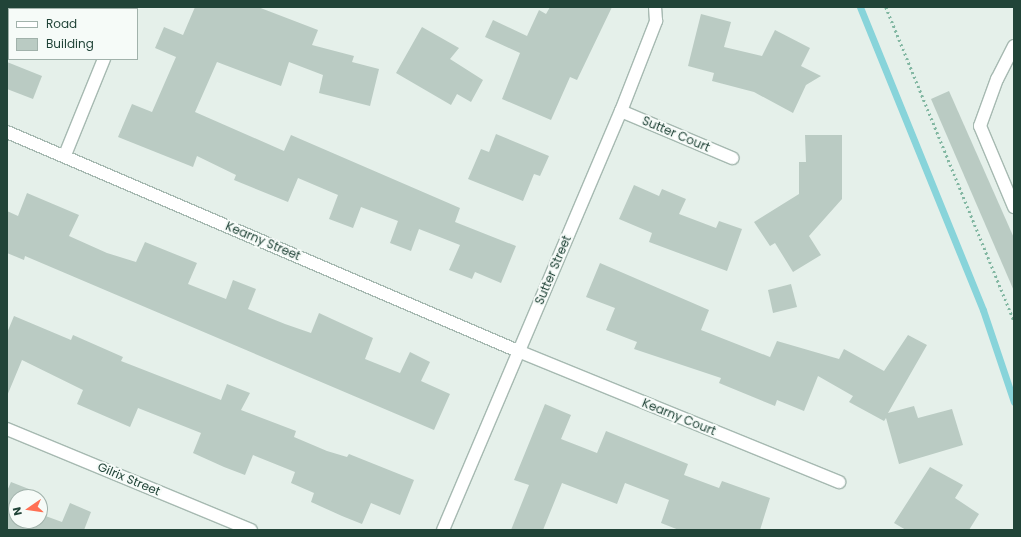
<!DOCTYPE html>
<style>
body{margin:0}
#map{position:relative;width:1021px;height:537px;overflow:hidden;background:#e5f0ea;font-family:Poppins,sans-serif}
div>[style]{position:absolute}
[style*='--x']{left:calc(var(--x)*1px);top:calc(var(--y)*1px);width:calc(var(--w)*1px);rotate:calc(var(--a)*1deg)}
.stream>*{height:7px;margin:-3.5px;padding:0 3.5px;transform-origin:3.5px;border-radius:3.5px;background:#88d4da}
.building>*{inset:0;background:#bacbc3}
.path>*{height:2.5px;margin-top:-1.25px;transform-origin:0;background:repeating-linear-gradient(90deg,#82b7a2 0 2px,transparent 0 5px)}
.roads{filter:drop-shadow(1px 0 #a6b9b1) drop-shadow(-1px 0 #a6b9b1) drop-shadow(0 1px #a6b9b1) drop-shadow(0 -1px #a6b9b1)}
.minor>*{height:12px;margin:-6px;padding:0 6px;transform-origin:6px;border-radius:6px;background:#fff}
span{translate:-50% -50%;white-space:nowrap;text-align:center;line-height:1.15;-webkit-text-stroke:4px #f6fbf8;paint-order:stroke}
.street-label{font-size:12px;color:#214438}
.frame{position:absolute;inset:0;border:8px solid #214438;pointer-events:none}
.legend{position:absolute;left:8px;top:8px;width:130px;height:52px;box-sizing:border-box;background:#f6fbf8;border:1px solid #a1b2ab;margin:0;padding:5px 7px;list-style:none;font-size:12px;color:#214438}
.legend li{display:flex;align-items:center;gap:8px;height:20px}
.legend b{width:20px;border:1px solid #a1b2ab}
.north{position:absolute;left:8px;top:489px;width:40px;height:40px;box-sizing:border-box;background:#f6fbf8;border:1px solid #a1b2ab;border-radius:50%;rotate:257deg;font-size:11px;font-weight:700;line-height:16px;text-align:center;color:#214438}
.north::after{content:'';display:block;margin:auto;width:14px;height:18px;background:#ff7054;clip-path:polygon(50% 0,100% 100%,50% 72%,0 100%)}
</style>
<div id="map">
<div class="stream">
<i style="--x:860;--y:7;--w:327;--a:67.9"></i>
<i style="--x:983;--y:310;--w:97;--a:71.4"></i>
</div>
<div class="building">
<i style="clip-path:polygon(195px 7px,258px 7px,318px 30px,312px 45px,354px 56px,352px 62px,379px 69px,370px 106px,319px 93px,323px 75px,289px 62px,281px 86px,217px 62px,195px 112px,284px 151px,291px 135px,460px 208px,455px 222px,516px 246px,501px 283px,475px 272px,472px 279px,449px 270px,460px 245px,419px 229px,411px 251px,390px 243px,398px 221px,361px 207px,353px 228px,329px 219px,338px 195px,298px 178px,288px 202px,234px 180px,236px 175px,197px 156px,193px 167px,118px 137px,132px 104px,152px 112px,176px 57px,155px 48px,164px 27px,183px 35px)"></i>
<i style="clip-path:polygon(550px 7px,612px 7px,577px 80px,570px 77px,551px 120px,502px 99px,520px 53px,485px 37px,493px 20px,527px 36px,539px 10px,546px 14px)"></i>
<i style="clip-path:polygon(701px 14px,731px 22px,724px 47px,762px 56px,775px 30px,810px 48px,801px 66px,821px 76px,806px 85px,793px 113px,754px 92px,712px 81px,714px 73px,688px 66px)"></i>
<i style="clip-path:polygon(422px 27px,459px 48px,450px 59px,483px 80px,471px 102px,457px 94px,451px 105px,396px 73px)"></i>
<i style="clip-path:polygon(7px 62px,42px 76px,33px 99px,7px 89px)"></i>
<i style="clip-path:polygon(949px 91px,1014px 238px,1014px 291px,931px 99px)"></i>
<i style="clip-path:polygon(496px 134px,549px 156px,540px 176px,534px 174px,523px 201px,468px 179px,481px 149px,489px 152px)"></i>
<i style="clip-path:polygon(805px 135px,842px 135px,842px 199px,809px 236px,821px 255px,793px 272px,775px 243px,770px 246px,754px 222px,799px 194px,799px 162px,806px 162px)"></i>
<i style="clip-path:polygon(634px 185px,659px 196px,662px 189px,686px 199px,679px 214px,716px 228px,719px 221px,742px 229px,727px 271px,649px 242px,652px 233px,619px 219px)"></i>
<i style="clip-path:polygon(27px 193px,79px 215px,69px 236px,107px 253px,136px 262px,145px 242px,197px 263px,188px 284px,226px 299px,233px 280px,256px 289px,248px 309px,285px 324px,311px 333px,319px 313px,373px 338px,365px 359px,400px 373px,410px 352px,430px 362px,421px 381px,450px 394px,434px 430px,25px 256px,24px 260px,7px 253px,7px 211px,18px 216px)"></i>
<i style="clip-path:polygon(600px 263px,709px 310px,701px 330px,770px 357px,777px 341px,839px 359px,844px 349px,884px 371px,908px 335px,927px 345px,888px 413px,914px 406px,918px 418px,952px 409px,963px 445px,899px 464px,886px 418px,884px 421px,849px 402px,853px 396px,818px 376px,804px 411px,777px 400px,775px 406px,719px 383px,721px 378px,634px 349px,637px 342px,606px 330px,615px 308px,586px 297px)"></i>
<i style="clip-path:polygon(791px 284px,797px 307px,773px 313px,768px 290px)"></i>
<i style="clip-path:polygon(14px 316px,71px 340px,73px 335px,123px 357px,121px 361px,221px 400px,227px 384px,250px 393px,241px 410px,296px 431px,294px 437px,327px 451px,347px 457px,349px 454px,414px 480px,400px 515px,371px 503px,362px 524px,342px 516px,311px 502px,314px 493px,291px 483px,295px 472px,253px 455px,245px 475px,224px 467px,193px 453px,201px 433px,138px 408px,130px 427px,77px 404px,83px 390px,22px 360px,7px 396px,7px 333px)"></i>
<i style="clip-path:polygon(545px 404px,571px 415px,561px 439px,597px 453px,606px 431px,688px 464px,684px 475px,719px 488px,722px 481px,770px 498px,760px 530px,679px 530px,661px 523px,669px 500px,625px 483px,617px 504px,562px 483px,543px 530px,511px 530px,529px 485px,514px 480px)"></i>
<i style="clip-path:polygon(930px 467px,963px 485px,955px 498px,979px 514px,969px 530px,906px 530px,894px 523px)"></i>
<i style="clip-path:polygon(11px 482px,34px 491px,31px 497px,16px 497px,16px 521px,40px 521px,40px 514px,62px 522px,70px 503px,91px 512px,84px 530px,7px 530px,7px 491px)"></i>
</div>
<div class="path">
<i style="--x:886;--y:7;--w:338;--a:67.8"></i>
</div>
<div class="roads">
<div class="minor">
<i style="--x:125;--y:9;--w:2;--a:-63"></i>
<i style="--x:1014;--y:46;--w:37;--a:117"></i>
<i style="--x:997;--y:79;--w:50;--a:109.9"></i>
<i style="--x:980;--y:126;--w:88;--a:67.2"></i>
<i style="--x:621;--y:111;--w:121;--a:22.9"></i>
<i style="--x:7;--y:132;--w:556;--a:23.2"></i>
<i style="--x:518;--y:351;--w:347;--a:22.2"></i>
<i style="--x:65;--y:155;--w:104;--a:-67.9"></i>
<i style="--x:7;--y:429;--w:264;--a:22.5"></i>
<i style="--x:443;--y:530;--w:455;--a:-67"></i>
<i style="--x:621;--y:111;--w:97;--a:-68.7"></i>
<i style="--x:656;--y:21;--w:14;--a:-94"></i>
</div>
</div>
<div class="street-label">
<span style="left:676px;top:134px;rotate:23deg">Sutter Court</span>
<span style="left:263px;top:241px;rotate:23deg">Kearny Street</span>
<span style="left:553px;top:270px;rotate:-67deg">Sutter Street</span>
<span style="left:679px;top:417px;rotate:22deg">Kearny Court</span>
<span style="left:129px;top:479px;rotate:23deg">Gilrix Street</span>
</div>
<div class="frame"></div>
<ul class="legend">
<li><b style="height:5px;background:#fff"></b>Road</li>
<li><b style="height:11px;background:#bacbc3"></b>Building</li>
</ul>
<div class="north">N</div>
</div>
